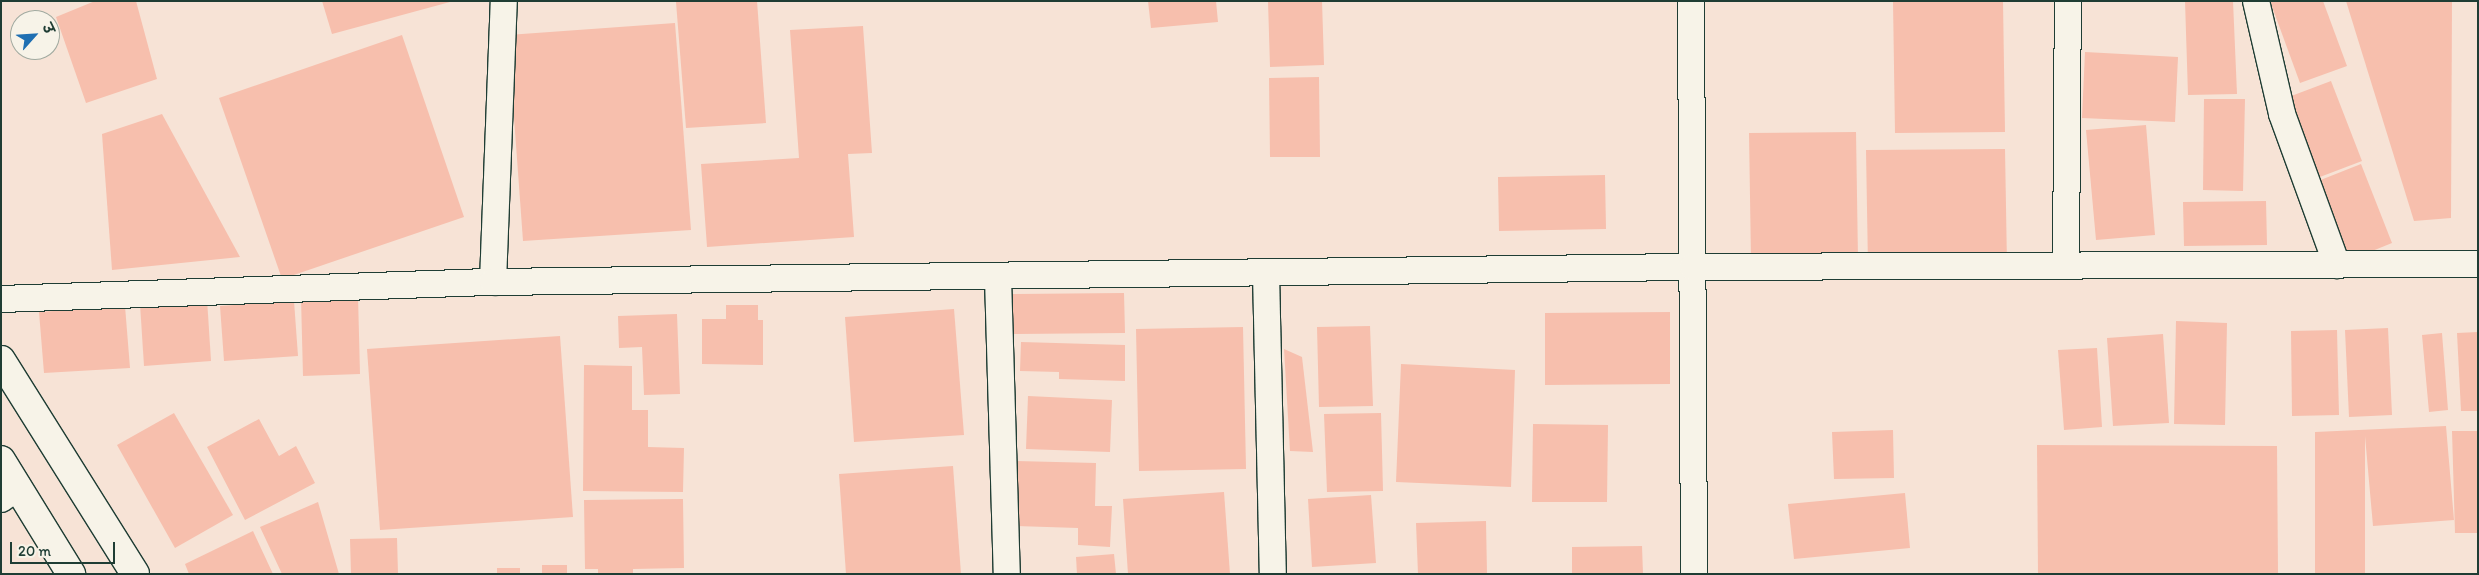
<!DOCTYPE html>
<meta charset="utf-8">
<style>
body{margin:0}
#map{position:relative;width:2479px;height:575px;overflow:hidden;background:#f7e3d6;font-family:Itim,"Playpen Sans Deva",sans-serif}
div>[style]{position:absolute}
[style*='--x']{left:calc(var(--x)*1px);top:calc(var(--y)*1px);width:calc(var(--w)*1px);rotate:calc(var(--a)*1deg)}
.building>*{inset:0;background:#f7bfad}
.roads{filter:drop-shadow(1px 0 #1f3d34) drop-shadow(-1px 0 #1f3d34) drop-shadow(0 1px #1f3d34) drop-shadow(0 -1px #1f3d34)}
.street>*{height:26px;margin:-13px;padding:0 13px;transform-origin:13px;border-radius:13px;background:#f7f3e8}
.secondary>*{height:28px;margin:-14px;padding:0 14px;transform-origin:14px;border-radius:14px;background:#f7f3e8}
span{translate:-50% -50%;white-space:nowrap;text-align:center;line-height:1.15;-webkit-text-stroke:4px #f7f3e8;paint-order:stroke}
.frame{position:absolute;inset:0;border:2px solid #1f3d34;pointer-events:none}
.north{position:absolute;left:10px;top:10px;width:50px;height:50px;box-sizing:border-box;background:#f7f3e8;border:1px solid #a1aaa0;border-radius:50%;rotate:64deg;font-size:14px;font-weight:700;line-height:20px;text-align:center;color:#1f3d34}
.north::after{content:'';display:block;margin:auto;width:18px;height:22px;background:#1f6fb2;clip-path:polygon(50% 0,100% 100%,50% 72%,0 100%)}
.scale{position:absolute;left:10px;top:542px;width:105px;height:22px;box-sizing:border-box;border:2px solid #1f3d34;border-top:0;padding-left:6px;font-size:15px;line-height:18px;white-space:nowrap;color:#1f3d34;-webkit-text-stroke:4px #f7f3e8;paint-order:stroke}
</style>
<div id="map">
<div class="building">
<i style="clip-path:polygon(95px 1px,136px 1px,157px 79px,86px 103px,56px 17px)"></i>
<i style="clip-path:polygon(322px 1px,450px 1px,450px 2px,332px 34px)"></i>
<i style="clip-path:polygon(757px 1px,766px 123px,686px 128px,676px 2px)"></i>
<i style="clip-path:polygon(1148px 1px,1216px 1px,1218px 22px,1151px 28px)"></i>
<i style="clip-path:polygon(1268px 1px,1322px 1px,1324px 65px,1270px 67px)"></i>
<i style="clip-path:polygon(1893px 1px,2003px 1px,2005px 132px,1895px 133px)"></i>
<i style="clip-path:polygon(2185px 1px,2233px 1px,2237px 94px,2188px 95px)"></i>
<i style="clip-path:polygon(2270px 1px,2323px 1px,2347px 66px,2300px 83px)"></i>
<i style="clip-path:polygon(2346px 1px,2452px 1px,2451px 218px,2414px 221px)"></i>
<i style="clip-path:polygon(675px 23px,691px 230px,523px 241px,508px 35px)"></i>
<i style="clip-path:polygon(863px 26px,872px 153px,848px 154px,854px 237px,707px 247px,701px 164px,799px 158px,790px 30px)"></i>
<i style="clip-path:polygon(402px 35px,464px 217px,282px 279px,219px 98px)"></i>
<i style="clip-path:polygon(2085px 52px,2178px 57px,2175px 122px,2082px 118px)"></i>
<i style="clip-path:polygon(1319px 77px,1320px 157px,1270px 157px,1269px 78px)"></i>
<i style="clip-path:polygon(2331px 81px,2362px 161px,2312px 180px,2281px 100px)"></i>
<i style="clip-path:polygon(2204px 99px,2245px 99px,2243px 191px,2203px 190px)"></i>
<i style="clip-path:polygon(162px 114px,240px 257px,112px 270px,102px 134px)"></i>
<i style="clip-path:polygon(2146px 125px,2155px 235px,2096px 240px,2086px 130px)"></i>
<i style="clip-path:polygon(1856px 132px,1858px 259px,1751px 261px,1749px 133px)"></i>
<i style="clip-path:polygon(2005px 149px,2007px 265px,1868px 266px,1866px 150px)"></i>
<i style="clip-path:polygon(2361px 164px,2392px 243px,2345px 262px,2313px 183px)"></i>
<i style="clip-path:polygon(1605px 175px,1606px 229px,1499px 231px,1498px 177px)"></i>
<i style="clip-path:polygon(2266px 201px,2267px 245px,2184px 246px,2183px 202px)"></i>
<i style="clip-path:polygon(1124px 293px,1125px 333px,1011px 334px,1011px 294px)"></i>
<i style="clip-path:polygon(358px 296px,360px 374px,303px 376px,301px 298px)"></i>
<i style="clip-path:polygon(207px 299px,211px 361px,144px 366px,140px 304px)"></i>
<i style="clip-path:polygon(294px 301px,298px 356px,224px 361px,220px 306px)"></i>
<i style="clip-path:polygon(726px 305px,758px 305px,758px 320px,763px 320px,763px 365px,702px 364px,702px 319px,726px 319px)"></i>
<i style="clip-path:polygon(125px 306px,130px 368px,44px 373px,39px 312px)"></i>
<i style="clip-path:polygon(954px 309px,964px 435px,854px 442px,845px 317px)"></i>
<i style="clip-path:polygon(1670px 312px,1670px 384px,1545px 385px,1545px 313px)"></i>
<i style="clip-path:polygon(677px 314px,680px 394px,644px 395px,642px 347px,619px 348px,618px 316px)"></i>
<i style="clip-path:polygon(2176px 321px,2227px 323px,2225px 425px,2174px 424px)"></i>
<i style="clip-path:polygon(1370px 326px,1373px 406px,1319px 407px,1317px 327px)"></i>
<i style="clip-path:polygon(1243px 327px,1246px 469px,1139px 471px,1136px 329px)"></i>
<i style="clip-path:polygon(2388px 328px,2392px 415px,2349px 417px,2345px 330px)"></i>
<i style="clip-path:polygon(2337px 330px,2339px 415px,2292px 416px,2291px 331px)"></i>
<i style="clip-path:polygon(2478px 332px,2478px 411px,2461px 411px,2457px 333px)"></i>
<i style="clip-path:polygon(2442px 333px,2448px 410px,2429px 412px,2422px 335px)"></i>
<i style="clip-path:polygon(2163px 334px,2169px 423px,2113px 426px,2107px 338px)"></i>
<i style="clip-path:polygon(560px 336px,573px 517px,380px 530px,367px 349px)"></i>
<i style="clip-path:polygon(1021px 342px,1125px 345px,1125px 381px,1059px 379px,1059px 372px,1020px 371px)"></i>
<i style="clip-path:polygon(2097px 348px,2102px 427px,2064px 430px,2058px 350px)"></i>
<i style="clip-path:polygon(1284px 349px,1302px 357px,1313px 452px,1290px 451px)"></i>
<i style="clip-path:polygon(1401px 364px,1515px 370px,1511px 487px,1396px 482px)"></i>
<i style="clip-path:polygon(584px 365px,632px 366px,632px 410px,648px 410px,648px 447px,684px 448px,683px 492px,583px 491px)"></i>
<i style="clip-path:polygon(1028px 396px,1112px 400px,1110px 452px,1026px 449px)"></i>
<i style="clip-path:polygon(174px 413px,233px 515px,175px 548px,117px 445px)"></i>
<i style="clip-path:polygon(1381px 413px,1383px 491px,1327px 492px,1324px 414px)"></i>
<i style="clip-path:polygon(259px 419px,279px 456px,296px 446px,315px 483px,245px 520px,207px 447px)"></i>
<i style="clip-path:polygon(1533px 424px,1608px 425px,1607px 502px,1532px 502px)"></i>
<i style="clip-path:polygon(2446px 426px,2454px 520px,2373px 526px,2365px 436px,2365px 574px,2315px 574px,2315px 432px)"></i>
<i style="clip-path:polygon(1893px 430px,1894px 478px,1834px 479px,1832px 432px)"></i>
<i style="clip-path:polygon(2452px 431px,2478px 431px,2478px 533px,2455px 533px)"></i>
<i style="clip-path:polygon(2037px 445px,2277px 446px,2278px 574px,2038px 574px)"></i>
<i style="clip-path:polygon(1014px 461px,1096px 463px,1095px 506px,1112px 506px,1110px 547px,1078px 545px,1078px 528px,1016px 526px)"></i>
<i style="clip-path:polygon(953px 466px,961px 574px,846px 574px,839px 474px)"></i>
<i style="clip-path:polygon(1224px 492px,1230px 574px,1128px 574px,1123px 499px)"></i>
<i style="clip-path:polygon(1905px 493px,1910px 548px,1794px 559px,1788px 504px)"></i>
<i style="clip-path:polygon(1371px 495px,1376px 563px,1312px 567px,1308px 499px)"></i>
<i style="clip-path:polygon(683px 499px,684px 568px,633px 569px,633px 574px,598px 574px,598px 569px,585px 569px,584px 500px)"></i>
<i style="clip-path:polygon(318px 502px,339px 574px,282px 574px,260px 527px)"></i>
<i style="clip-path:polygon(1486px 521px,1487px 574px,1418px 574px,1416px 523px)"></i>
<i style="clip-path:polygon(253px 531px,273px 574px,189px 574px,185px 564px)"></i>
<i style="clip-path:polygon(397px 538px,398px 574px,351px 574px,350px 539px)"></i>
<i style="clip-path:polygon(1642px 546px,1643px 574px,1572px 574px,1572px 547px)"></i>
<i style="clip-path:polygon(1114px 554px,1116px 574px,1077px 574px,1076px 557px)"></i>
<i style="clip-path:polygon(542px 565px,567px 565px,567px 574px,542px 574px)"></i>
<i style="clip-path:polygon(497px 568px,520px 568px,520px 574px,497px 574px)"></i>
</div>
<div class="roads">
<div class="street">
<i style="--x:1691;--y:1;--w:573;--a:89.7"></i>
<i style="--x:2256;--y:1;--w:116;--a:77"></i>
<i style="--x:2282;--y:114;--w:161;--a:70"></i>
<i style="--x:2066;--y:266;--w:265;--a:-89.6"></i>
<i style="--x:1266;--y:273;--w:301;--a:88.7"></i>
<i style="--x:998;--y:278;--w:296;--a:88.3"></i>
<i style="--x:493;--y:282;--w:281;--a:-87.8"></i>
<i style="--x:1;--y:299;--w:492;--a:-2"></i>
<i style="--x:493;--y:282;--w:1200;--a:-0.72"></i>
<i style="--x:1693;--y:267;--w:785;--a:-0.22"></i>
<i style="--x:1;--y:499;--w:21;--a:-35"></i>
</div>
<div class="secondary">
<i style="--x:1;--y:360;--w:252;--a:57.9"></i>
<i style="--x:1;--y:460;--w:134;--a:58.4"></i>
</div>
</div>
<div class="frame"></div>
<div class="north">उ</div>
<div class="scale">20 m</div>
</div>
